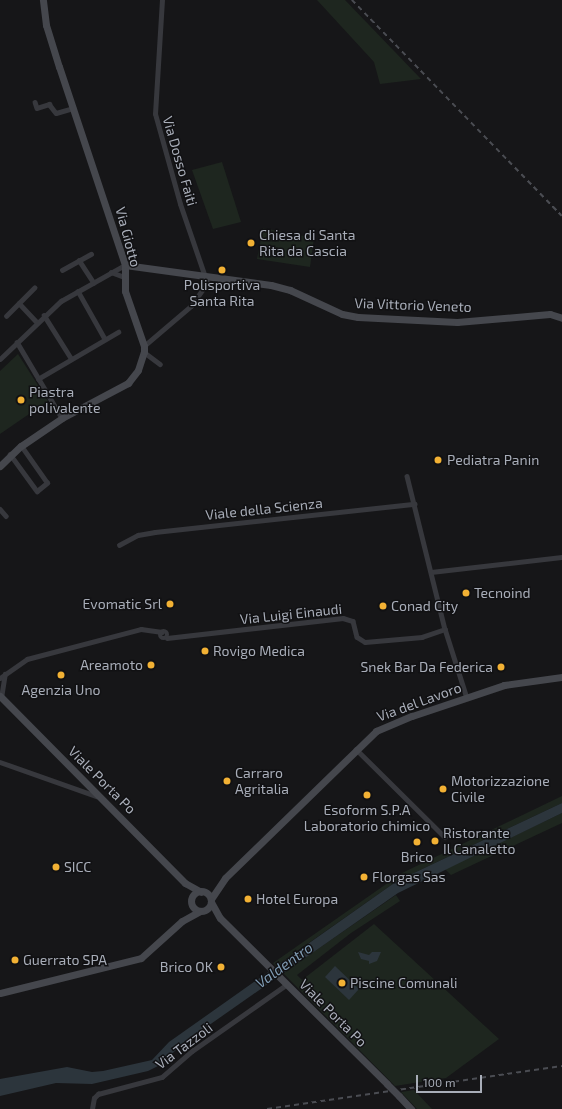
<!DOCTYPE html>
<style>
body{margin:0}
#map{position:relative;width:562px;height:1109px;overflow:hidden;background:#161618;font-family:"Exo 2",sans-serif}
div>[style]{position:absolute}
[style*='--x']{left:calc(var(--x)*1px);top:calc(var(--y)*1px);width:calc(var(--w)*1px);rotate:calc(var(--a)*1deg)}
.green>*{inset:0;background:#1e261f}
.water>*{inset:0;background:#2c353c}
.street>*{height:4.5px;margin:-2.25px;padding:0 2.25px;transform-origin:2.25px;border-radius:2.25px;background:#37383d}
.street>.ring{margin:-2.25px;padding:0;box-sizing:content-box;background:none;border:4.5px solid #37383d;border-radius:50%}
.secondary>*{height:7px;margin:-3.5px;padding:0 3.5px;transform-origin:3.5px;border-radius:3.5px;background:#45474d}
.secondary>.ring{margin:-3.5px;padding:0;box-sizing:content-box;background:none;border:7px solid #45474d;border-radius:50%}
.rail>*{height:1.5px;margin-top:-0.75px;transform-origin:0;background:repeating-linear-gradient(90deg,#4a4c52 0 5px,transparent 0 9px)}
.secondary-bridge>*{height:7px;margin:-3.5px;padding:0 3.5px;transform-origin:3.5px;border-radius:3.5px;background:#45474d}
.dots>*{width:11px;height:11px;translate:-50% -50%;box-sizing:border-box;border:2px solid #111113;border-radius:50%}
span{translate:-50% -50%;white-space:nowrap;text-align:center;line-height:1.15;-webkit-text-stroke:3px #111113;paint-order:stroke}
.street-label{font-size:14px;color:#a8adb8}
.poi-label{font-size:14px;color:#a8adb8}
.left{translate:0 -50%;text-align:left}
.right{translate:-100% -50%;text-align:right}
.water-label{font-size:15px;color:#7f9bb3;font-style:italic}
.scale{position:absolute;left:416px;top:1075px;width:66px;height:18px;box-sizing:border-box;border:2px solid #a8adb8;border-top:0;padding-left:5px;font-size:12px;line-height:14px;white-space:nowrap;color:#a8adb8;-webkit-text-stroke:3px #111113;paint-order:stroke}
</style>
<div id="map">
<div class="green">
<i style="clip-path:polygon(317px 0,345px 0,421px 79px,380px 84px,374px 62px)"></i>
<i style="clip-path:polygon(222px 162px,241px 222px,213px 229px,192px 170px)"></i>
<i style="clip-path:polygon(263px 228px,314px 238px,310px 267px,257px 259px)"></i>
<i style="clip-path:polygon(18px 354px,48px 401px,0 434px,0 371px)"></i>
<i style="clip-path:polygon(562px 796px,562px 803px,397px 881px,276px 966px,273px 963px,402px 873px)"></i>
<i style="clip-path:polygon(562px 813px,562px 823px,451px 875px,445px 869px)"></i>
<i style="clip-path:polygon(396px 895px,400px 901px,351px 933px,297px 975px,302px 980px,374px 924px,499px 1039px,446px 1078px,395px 1086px,283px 973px)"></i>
<i style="clip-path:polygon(414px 1090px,432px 1109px,417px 1109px,401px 1092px)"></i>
</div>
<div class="water">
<i style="clip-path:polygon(562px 803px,562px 813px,398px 893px,185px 1042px,158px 1066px,148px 1071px,92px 1084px,56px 1083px,0 1096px,0 1079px,67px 1067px,92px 1072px,103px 1071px,152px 1060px,169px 1042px,397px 881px)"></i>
<i style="clip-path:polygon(358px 952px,369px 955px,372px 952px,381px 952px,377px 961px,369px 964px,369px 961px,361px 959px)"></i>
<i style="clip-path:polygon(335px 966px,359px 989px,349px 1000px,325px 977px)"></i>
</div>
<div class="street">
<i style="--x:35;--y:102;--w:6;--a:72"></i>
<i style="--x:37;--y:108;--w:13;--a:-18"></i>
<i style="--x:49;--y:104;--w:11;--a:52"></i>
<i style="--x:56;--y:113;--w:18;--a:-16"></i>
<i style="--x:79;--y:260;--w:27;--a:57"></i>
<i style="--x:62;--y:270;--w:33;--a:-29"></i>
<i style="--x:111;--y:272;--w:15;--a:20"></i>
<i style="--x:78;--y:291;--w:55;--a:60.6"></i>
<i style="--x:19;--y:303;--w:26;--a:47"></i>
<i style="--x:44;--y:315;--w:51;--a:57.9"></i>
<i style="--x:6;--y:316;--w:40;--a:-45"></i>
<i style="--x:17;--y:342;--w:88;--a:59.4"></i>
<i style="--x:144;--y:346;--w:62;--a:-40.4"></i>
<i style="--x:191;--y:306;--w:28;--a:-55"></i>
<i style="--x:207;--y:283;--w:83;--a:-108.9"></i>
<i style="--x:180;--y:204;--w:93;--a:-105.5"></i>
<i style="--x:155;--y:114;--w:114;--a:-86.5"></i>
<i style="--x:144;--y:352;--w:20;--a:37"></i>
<i style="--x:0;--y:359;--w:84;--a:-43.6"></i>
<i style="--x:61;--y:301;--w:73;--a:-29.4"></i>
<i style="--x:38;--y:379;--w:93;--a:-30.4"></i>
<i style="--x:10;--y:454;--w:46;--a:53.9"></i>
<i style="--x:37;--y:491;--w:13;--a:-39"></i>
<i style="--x:47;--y:483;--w:45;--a:-125.1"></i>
<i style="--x:407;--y:476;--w:158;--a:76.1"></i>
<i style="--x:445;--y:629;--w:72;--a:72.3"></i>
<i style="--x:0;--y:509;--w:9;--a:49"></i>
<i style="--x:119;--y:545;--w:21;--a:-28"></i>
<i style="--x:138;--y:535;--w:17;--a:-10"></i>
<i style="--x:155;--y:532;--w:261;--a:-6.2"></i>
<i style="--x:431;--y:572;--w:132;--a:-6.5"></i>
<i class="ring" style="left:160px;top:631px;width:3.5px;height:3.5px"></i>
<i style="--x:167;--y:638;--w:177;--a:-6.5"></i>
<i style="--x:343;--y:618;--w:10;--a:17"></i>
<i style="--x:353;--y:621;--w:16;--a:76"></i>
<i style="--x:357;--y:637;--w:9;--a:32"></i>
<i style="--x:365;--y:642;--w:57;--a:-5"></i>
<i style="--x:422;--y:637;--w:24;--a:-19"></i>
<i style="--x:0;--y:678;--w:33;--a:-35"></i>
<i style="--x:27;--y:659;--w:118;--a:-14.7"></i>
<i style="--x:141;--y:629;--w:21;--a:8"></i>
<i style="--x:1;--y:698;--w:24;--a:-81"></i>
<i style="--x:356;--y:749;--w:125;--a:44.7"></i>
<i style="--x:0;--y:762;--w:102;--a:19.5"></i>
<i style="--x:92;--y:1109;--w:11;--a:-80"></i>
<i style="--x:94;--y:1098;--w:6;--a:-45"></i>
<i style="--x:98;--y:1094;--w:66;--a:-14.9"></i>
<i style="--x:162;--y:1077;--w:40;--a:-41"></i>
<i style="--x:192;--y:1051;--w:115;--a:-35.1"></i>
</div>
<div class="secondary">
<i style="--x:125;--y:265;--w:147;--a:7.8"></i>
<i style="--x:271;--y:285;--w:20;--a:15"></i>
<i style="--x:290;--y:290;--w:57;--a:24.8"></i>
<i style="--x:342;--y:314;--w:16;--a:11"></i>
<i style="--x:358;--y:317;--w:99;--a:2.9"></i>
<i style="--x:457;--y:322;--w:93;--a:-4.9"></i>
<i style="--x:550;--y:314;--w:13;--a:18"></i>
<i style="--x:0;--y:466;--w:29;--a:-44"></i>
<i style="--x:21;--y:446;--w:50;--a:-34.3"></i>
<i style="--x:62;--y:418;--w:75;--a:-27.9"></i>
<i style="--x:128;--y:383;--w:16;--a:-52"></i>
<i style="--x:138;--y:370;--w:19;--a:-72"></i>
<i style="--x:144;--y:352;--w:6;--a:-90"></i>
<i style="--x:144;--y:346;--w:58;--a:-109.1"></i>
<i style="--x:125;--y:291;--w:26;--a:-90"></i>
<i style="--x:125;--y:265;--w:209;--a:-108.4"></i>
<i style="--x:59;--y:67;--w:44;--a:-107.2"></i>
<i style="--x:46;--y:25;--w:25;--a:-97"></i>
<i style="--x:0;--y:696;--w:263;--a:45.3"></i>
<i style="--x:185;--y:883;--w:18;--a:29"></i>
<i class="ring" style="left:191px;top:891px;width:13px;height:13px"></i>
<i style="--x:211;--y:899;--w:25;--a:-56"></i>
<i style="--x:225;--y:878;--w:211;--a:-44.2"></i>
<i style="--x:376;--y:731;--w:39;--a:-23"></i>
<i style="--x:412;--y:716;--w:97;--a:-18.6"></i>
<i style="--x:504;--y:685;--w:59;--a:-7.9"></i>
<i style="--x:211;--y:902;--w:18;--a:61"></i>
<i style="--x:220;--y:918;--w:235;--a:44.8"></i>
<i style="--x:0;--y:993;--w:145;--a:-13.9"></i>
<i style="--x:141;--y:958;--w:55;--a:-42.1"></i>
<i style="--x:182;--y:921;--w:21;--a:-29"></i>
<i style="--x:399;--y:1096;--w:18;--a:47"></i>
</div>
<div class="rail">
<i style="--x:352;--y:0;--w:301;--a:45.8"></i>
<i style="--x:267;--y:1109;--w:298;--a:-8.3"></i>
</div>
<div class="secondary-bridge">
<i style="--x:387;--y:1084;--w:17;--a:45"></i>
</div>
<div class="dots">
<i style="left:251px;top:243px;background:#f2b134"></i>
<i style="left:222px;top:270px;background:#f2b134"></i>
<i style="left:21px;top:400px;background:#f2b134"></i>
<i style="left:438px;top:460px;background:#f2b134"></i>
<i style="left:466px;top:593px;background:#f2b134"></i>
<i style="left:170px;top:604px;background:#f2b134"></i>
<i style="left:383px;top:606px;background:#f2b134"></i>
<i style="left:205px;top:651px;background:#f2b134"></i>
<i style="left:151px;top:665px;background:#f2b134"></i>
<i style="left:501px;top:667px;background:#f2b134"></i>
<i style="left:61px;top:675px;background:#f2b134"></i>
<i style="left:227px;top:781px;background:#f2b134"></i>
<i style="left:443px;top:789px;background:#f2b134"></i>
<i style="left:367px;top:795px;background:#f2b134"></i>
<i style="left:435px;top:841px;background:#f2b134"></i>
<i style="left:417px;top:842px;background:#f2b134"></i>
<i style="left:56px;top:867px;background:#f2b134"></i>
<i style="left:364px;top:877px;background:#f2b134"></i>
<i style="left:248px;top:899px;background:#f2b134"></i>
<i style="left:15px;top:960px;background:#f2b134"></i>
<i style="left:221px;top:967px;background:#f2b134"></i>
<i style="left:342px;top:983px;background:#f2b134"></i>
</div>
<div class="street-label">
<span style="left:180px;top:161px;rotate:74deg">Via Dosso Faiti</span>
<span style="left:128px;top:237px;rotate:75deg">Via Giotto</span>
<span style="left:413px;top:305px;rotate:2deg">Via Vittorio Veneto</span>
<span style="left:264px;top:509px;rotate:-6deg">Viale della Scienza</span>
<span style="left:291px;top:614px;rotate:-6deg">Via Luigi Einaudi</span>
<span style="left:419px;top:702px;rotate:-20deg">Via del Lavoro</span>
<span style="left:102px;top:780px;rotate:45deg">Viale Porta Po</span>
<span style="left:333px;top:1013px;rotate:45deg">Viale Porta Po</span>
<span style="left:184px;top:1046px;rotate:-37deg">Via Tazzoli</span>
</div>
<div class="poi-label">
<span class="left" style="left:259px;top:243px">Chiesa di Santa<br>Rita da Cascia</span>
<span style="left:222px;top:293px">Polisportiva<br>Santa Rita</span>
<span class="left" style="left:29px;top:400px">Piastra<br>polivalente</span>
<span class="left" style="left:447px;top:460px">Pediatra Panin</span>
<span class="left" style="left:474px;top:593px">Tecnoind</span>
<span class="right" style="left:162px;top:604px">Evomatic Srl</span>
<span class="left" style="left:391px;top:606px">Conad City</span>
<span class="left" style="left:213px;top:651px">Rovigo Medica</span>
<span class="right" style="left:143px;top:665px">Areamoto</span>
<span class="right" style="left:493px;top:667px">Snek Bar Da Federica</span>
<span style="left:61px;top:690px">Agenzia Uno</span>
<span class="left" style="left:235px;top:781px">Carraro<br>Agritalia</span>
<span class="left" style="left:451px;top:789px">Motorizzazione<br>Civile</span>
<span style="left:367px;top:818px">Esoform S.P.A<br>Laboratorio chimico</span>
<span class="left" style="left:443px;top:841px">Ristorante<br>Il Canaletto</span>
<span style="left:417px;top:857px">Brico</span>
<span class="left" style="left:64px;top:867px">SICC</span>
<span class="left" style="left:372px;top:877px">Florgas Sas</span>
<span class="left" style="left:256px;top:899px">Hotel Europa</span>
<span class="left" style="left:23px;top:960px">Guerrato SPA</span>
<span class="right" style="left:213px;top:967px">Brico OK</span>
<span class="left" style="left:350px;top:983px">Piscine Comunali</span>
</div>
<div class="water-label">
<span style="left:284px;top:965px;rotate:-36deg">Valdentro</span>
</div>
<div class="scale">100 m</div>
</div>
